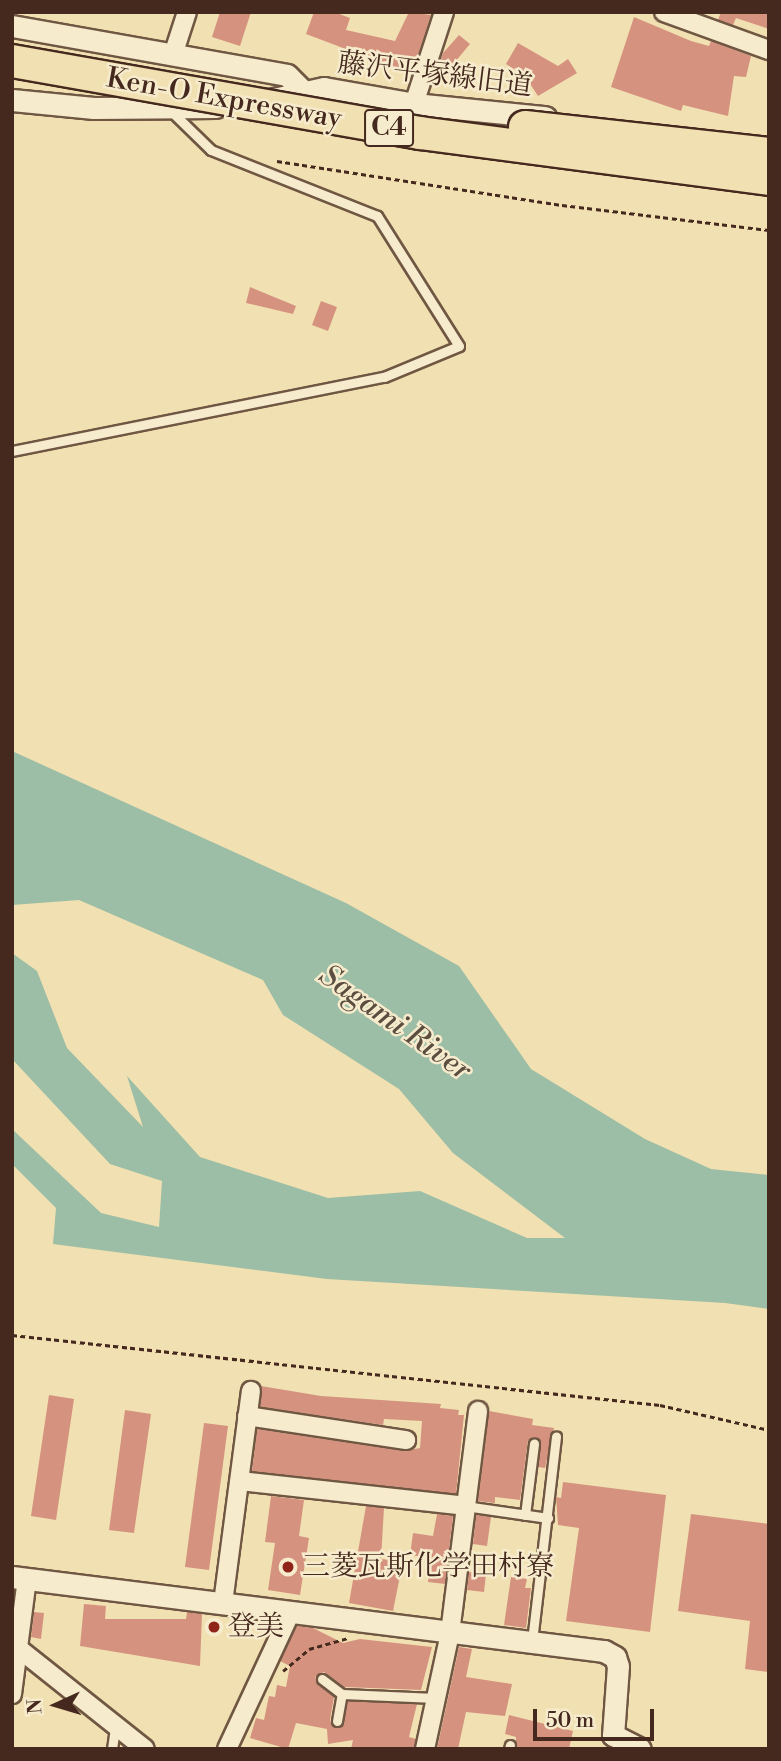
<!DOCTYPE html>
<meta charset="utf-8">
<style>
body{margin:0}
#map{position:relative;width:781px;height:1761px;overflow:hidden;background:#f1e0b1;font-family:"Libre Bodoni","Noto Serif JP",serif}
div>[style]{position:absolute}
[style*='--x']{left:calc(var(--x)*1px);top:calc(var(--y)*1px);width:calc(var(--w)*1px);rotate:calc(var(--a)*1deg)}
.water>*{inset:0;background:#9cbea6}
.building>*{inset:0;background:#d5937f}
.path>*{height:2.5px;margin-top:-1.25px;transform-origin:0;background:repeating-linear-gradient(90deg,#45291e 0 5px,transparent 0 8.5px)}
.roads{filter:drop-shadow(2px 0 #705743) drop-shadow(-2px 0 #705743) drop-shadow(0 2px #705743) drop-shadow(0 -2px #705743)}
.service>*{height:9px;margin:-4.5px;padding:0 4.5px;transform-origin:4.5px;border-radius:4.5px;background:#f6ebcc}
.minor>*{height:18px;margin:-9px;padding:0 9px;transform-origin:9px;border-radius:9px;background:#f6ebcc}
.tertiary>*{height:21px;margin:-10.5px;padding:0 10.5px;transform-origin:10.5px;border-radius:10.5px;background:#f6ebcc}
.bridges{filter:drop-shadow(2px 0 #45291e) drop-shadow(-2px 0 #45291e) drop-shadow(0 2px #45291e) drop-shadow(0 -2px #45291e)}
.motorway-bridge>*{height:32px;margin:-16px;padding:0 16px;transform-origin:16px;border-radius:16px;background:#f1e0b1}
.dots>*{width:19px;height:19px;translate:-50% -50%;box-sizing:border-box;border:4px solid #f6ebcc;border-radius:50%}
span{translate:-50% -50%;white-space:nowrap;text-align:center;line-height:1.15;-webkit-text-stroke:5px #f6ebcc;paint-order:stroke}
.shield-label span{padding:2px 5px;background:#f6ebcc;border:2px solid;border-radius:5px;-webkit-text-stroke-width:0}
.shield-label{font-size:26px;color:#45291e;font-weight:700}
.street-label{font-size:28px;color:#45291e}
.poi-label{font-size:28px;color:#45291e}
.left{translate:0 -50%;text-align:left}
.water-label{font-size:30px;color:#5b4e40;font-style:italic}
.frame{position:absolute;inset:0;border:14px solid #45291e;pointer-events:none}
.north{position:absolute;left:21px;top:1670px;width:70px;height:70px;-webkit-text-stroke:5px #f6ebcc;paint-order:stroke;rotate:266deg;font-size:19px;font-weight:700;line-height:28px;text-align:center;color:#45291e}
.north::after{content:'';display:block;margin:auto;width:24px;height:32px;background:#45291e;clip-path:polygon(50% 0,100% 100%,50% 72%,0 100%)}
.scale{position:absolute;left:533px;top:1709px;width:121px;height:32px;box-sizing:border-box;border:4px solid #45291e;border-top:0;padding-left:9px;font-size:21px;line-height:24px;white-space:nowrap;color:#45291e;-webkit-text-stroke:5px #f6ebcc;paint-order:stroke}
</style>
<div id="map">
<div class="water">
<i style="clip-path:polygon(12px 751px,346px 903px,459px 966px,531px 1069px,645px 1139px,711px 1169px,769px 1175px,769px 1309px,725px 1303px,327px 1279px,53px 1244px,56px 1208px,12px 1164px,12px 1129px,101px 1213px,159px 1227px,162px 1181px,110px 1164px,12px 1059px,12px 953px,37px 971px,67px 1048px,143px 1127px,127px 1076px,200px 1157px,328px 1198px,420px 1191px,527px 1238px,565px 1238px,453px 1153px,399px 1089px,283px 1015px,263px 980px,79px 900px,12px 905px)"></i>
</div>
<div class="building">
<i style="clip-path:polygon(220px 12px,251px 12px,240px 46px,212px 37px)"></i>
<i style="clip-path:polygon(314px 12px,334px 12px,350px 18px,346px 30px,395px 41px,409px 12px,431px 15px,412px 74px,306px 34px)"></i>
<i style="clip-path:polygon(721px 12px,769px 12px,769px 29px,736px 18px,733px 25px,718px 20px)"></i>
<i style="clip-path:polygon(634px 17px,691px 41px,709px 46px,711px 41px,751px 56px,746px 77px,734px 76px,728px 116px,683px 105px,681px 111px,611px 87px)"></i>
<i style="clip-path:polygon(459px 35px,470px 44px,440px 80px,435px 76px,443px 53px)"></i>
<i style="clip-path:polygon(518px 43px,558px 66px,568px 59px,577px 73px,538px 96px,525px 76px,506px 64px)"></i>
<i style="clip-path:polygon(250px 287px,296px 306px,293px 314px,246px 303px)"></i>
<i style="clip-path:polygon(321px 301px,337px 307px,328px 331px,312px 325px)"></i>
<i style="clip-path:polygon(261px 1386px,321px 1396px,441px 1404px,440px 1408px,459px 1410px,458px 1415px,464px 1415px,456px 1494px,252px 1471px,257px 1429px,404px 1451px,420px 1448px,422px 1421px,384px 1419px,383px 1425px,260px 1407px)"></i>
<i style="clip-path:polygon(49px 1395px,74px 1399px,56px 1520px,31px 1516px)"></i>
<i style="clip-path:polygon(125px 1410px,151px 1414px,134px 1533px,109px 1530px)"></i>
<i style="clip-path:polygon(489px 1411px,533px 1419px,532px 1425px,554px 1428px,545px 1468px,538px 1467px,540px 1441px,528px 1440px,520px 1500px,495px 1497px,495px 1503px,478px 1501px)"></i>
<i style="clip-path:polygon(204px 1423px,228px 1426px,209px 1570px,185px 1567px)"></i>
<i style="clip-path:polygon(563px 1482px,666px 1495px,650px 1632px,566px 1621px,579px 1528px,558px 1525px,556px 1497px,561px 1498px)"></i>
<i style="clip-path:polygon(271px 1496px,304px 1500px,299px 1536px,309px 1538px,300px 1595px,268px 1590px,275px 1543px,265px 1542px)"></i>
<i style="clip-path:polygon(366px 1506px,384px 1508px,381px 1559px,403px 1561px,393px 1611px,349px 1603px)"></i>
<i style="clip-path:polygon(437px 1514px,453px 1516px,445px 1584px,428px 1582px,431px 1558px,410px 1555px,413px 1533px,433px 1536px)"></i>
<i style="clip-path:polygon(691px 1514px,769px 1524px,769px 1672px,745px 1669px,750px 1621px,678px 1611px)"></i>
<i style="clip-path:polygon(476px 1515px,491px 1517px,487px 1546px,473px 1544px)"></i>
<i style="clip-path:polygon(469px 1572px,486px 1574px,484px 1592px,467px 1590px)"></i>
<i style="clip-path:polygon(511px 1577px,527px 1579px,525px 1588px,531px 1588px,526px 1628px,504px 1625px)"></i>
<i style="clip-path:polygon(84px 1604px,106px 1606px,105px 1619px,186px 1619px,187px 1612px,202px 1614px,200px 1666px,80px 1646px)"></i>
<i style="clip-path:polygon(34px 1612px,44px 1613px,41px 1639px,31px 1637px)"></i>
<i style="clip-path:polygon(297px 1626px,313px 1628px,343px 1643px,360px 1639px,432px 1647px,421px 1690px,344px 1687px,324px 1672px,315px 1677px,334px 1697px,330px 1720px,335px 1728px,343px 1725px,348px 1701px,417px 1704px,409px 1737px,416px 1739px,414px 1749px,351px 1749px,353px 1740px,328px 1744px,327px 1729px,296px 1723px,288px 1749px,250px 1738px,256px 1718px,264px 1720px,269px 1696px,275px 1697px,277px 1685px,286px 1687px,290px 1666px,280px 1661px)"></i>
<i style="clip-path:polygon(459px 1647px,472px 1649px,466px 1677px,512px 1684px,505px 1716px,466px 1712px,458px 1749px,437px 1749px)"></i>
<i style="clip-path:polygon(509px 1715px,573px 1731px,569px 1749px,516px 1749px,516px 1737px,505px 1734px)"></i>
</div>
<div class="path">
<i style="--x:277;--y:161;--w:288;--a:8.8"></i>
<i style="--x:562;--y:205;--w:209;--a:6.9"></i>
<i style="--x:12;--y:1335;--w:652;--a:6.17"></i>
<i style="--x:660;--y:1405;--w:112;--a:12.9"></i>
<i style="--x:283;--y:1671;--w:34;--a:-40"></i>
<i style="--x:309;--y:1649;--w:41;--a:-15.8"></i>
</div>
<div class="roads">
<div class="service">
<i style="--x:12;--y:451;--w:379;--a:-11.3"></i>
<i style="--x:384;--y:377;--w:81;--a:-22.5"></i>
<i style="--x:459;--y:346;--w:154;--a:-122.2"></i>
<i style="--x:377;--y:216;--w:179;--a:-158.3"></i>
<i style="--x:211;--y:150;--w:57;--a:-135.7"></i>
<i style="--x:465;--y:1506;--w:84;--a:8.2"></i>
<i style="--x:525;--y:1515;--w:72;--a:-82.8"></i>
<i style="--x:532;--y:1641;--w:206;--a:-83.3"></i>
<i style="--x:322;--y:1679;--w:25;--a:37"></i>
<i style="--x:342;--y:1694;--w:94;--a:2.4"></i>
<i style="--x:337;--y:1721;--w:27;--a:-80"></i>
<i style="--x:112;--y:1749;--w:21;--a:-82"></i>
<i style="--x:509;--y:1749;--w:4;--a:-76"></i>
</div>
<div class="minor">
<i style="--x:664;--y:12;--w:112;--a:19.9"></i>
<i style="--x:173;--y:55;--w:45;--a:-72"></i>
<i style="--x:414;--y:104;--w:97;--a:-71.9"></i>
<i style="--x:247;--y:1416;--w:161;--a:8.6"></i>
<i style="--x:240;--y:1481;--w:226;--a:6.3"></i>
<i style="--x:223;--y:1603;--w:214;--a:-82.5"></i>
<i style="--x:18;--y:1648;--w:162;--a:38.5"></i>
<i style="--x:12;--y:1694;--w:116;--a:-82.6"></i>
<i style="--x:227;--y:1749;--w:151;--a:-65"></i>
<i style="--x:425;--y:1749;--w:119;--a:-77.8"></i>
<i style="--x:450;--y:1633;--w:224;--a:-82.8"></i>
</div>
<div class="tertiary">
<i style="--x:12;--y:26;--w:279;--a:10.1"></i>
<i style="--x:287;--y:75;--w:25;--a:45"></i>
<i style="--x:12;--y:100;--w:82;--a:5.6"></i>
<i style="--x:94;--y:108;--w:122;--a:-0.5"></i>
<i style="--x:269;--y:100;--w:56;--a:-12.3"></i>
<i style="--x:324;--y:88;--w:91;--a:10.1"></i>
<i style="--x:414;--y:104;--w:132;--a:5.7"></i>
<i style="--x:12;--y:1577;--w:597;--a:7.13"></i>
<i style="--x:604;--y:1651;--w:13;--a:29"></i>
<i style="--x:615;--y:1657;--w:9;--a:72"></i>
<i style="--x:618;--y:1666;--w:69;--a:94.1"></i>
<i style="--x:613;--y:1735;--w:30;--a:27"></i>
</div>
</div>
<div class="bridges">
<div class="motorway-bridge">
<i style="--x:12;--y:61;--w:414;--a:10"></i>
<i style="--x:420;--y:133;--w:352;--a:7.5"></i>
<i style="--x:525;--y:127;--w:245;--a:6.3"></i>
</div>
</div>
<div class="dots">
<i style="left:288px;top:1567px;background:#8f2418"></i>
<i style="left:214px;top:1627px;background:#8f2418"></i>
</div>
<div class="shield-label">
<span style="left:389px;top:128px">C4</span>
</div>
<div class="street-label">
<span style="left:435px;top:75px;rotate:7deg">藤沢平塚線旧道</span>
<span style="left:224px;top:99px;rotate:10deg">Ken-O Expressway</span>
</div>
<div class="poi-label">
<span class="left" style="left:302px;top:1567px">三菱瓦斯化学田村寮</span>
<span class="left" style="left:228px;top:1627px">登美</span>
</div>
<div class="water-label">
<span style="left:395px;top:1023px;rotate:35deg">Sagami River</span>
</div>
<div class="frame"></div>
<div class="north">N</div>
<div class="scale">50 m</div>
</div>
